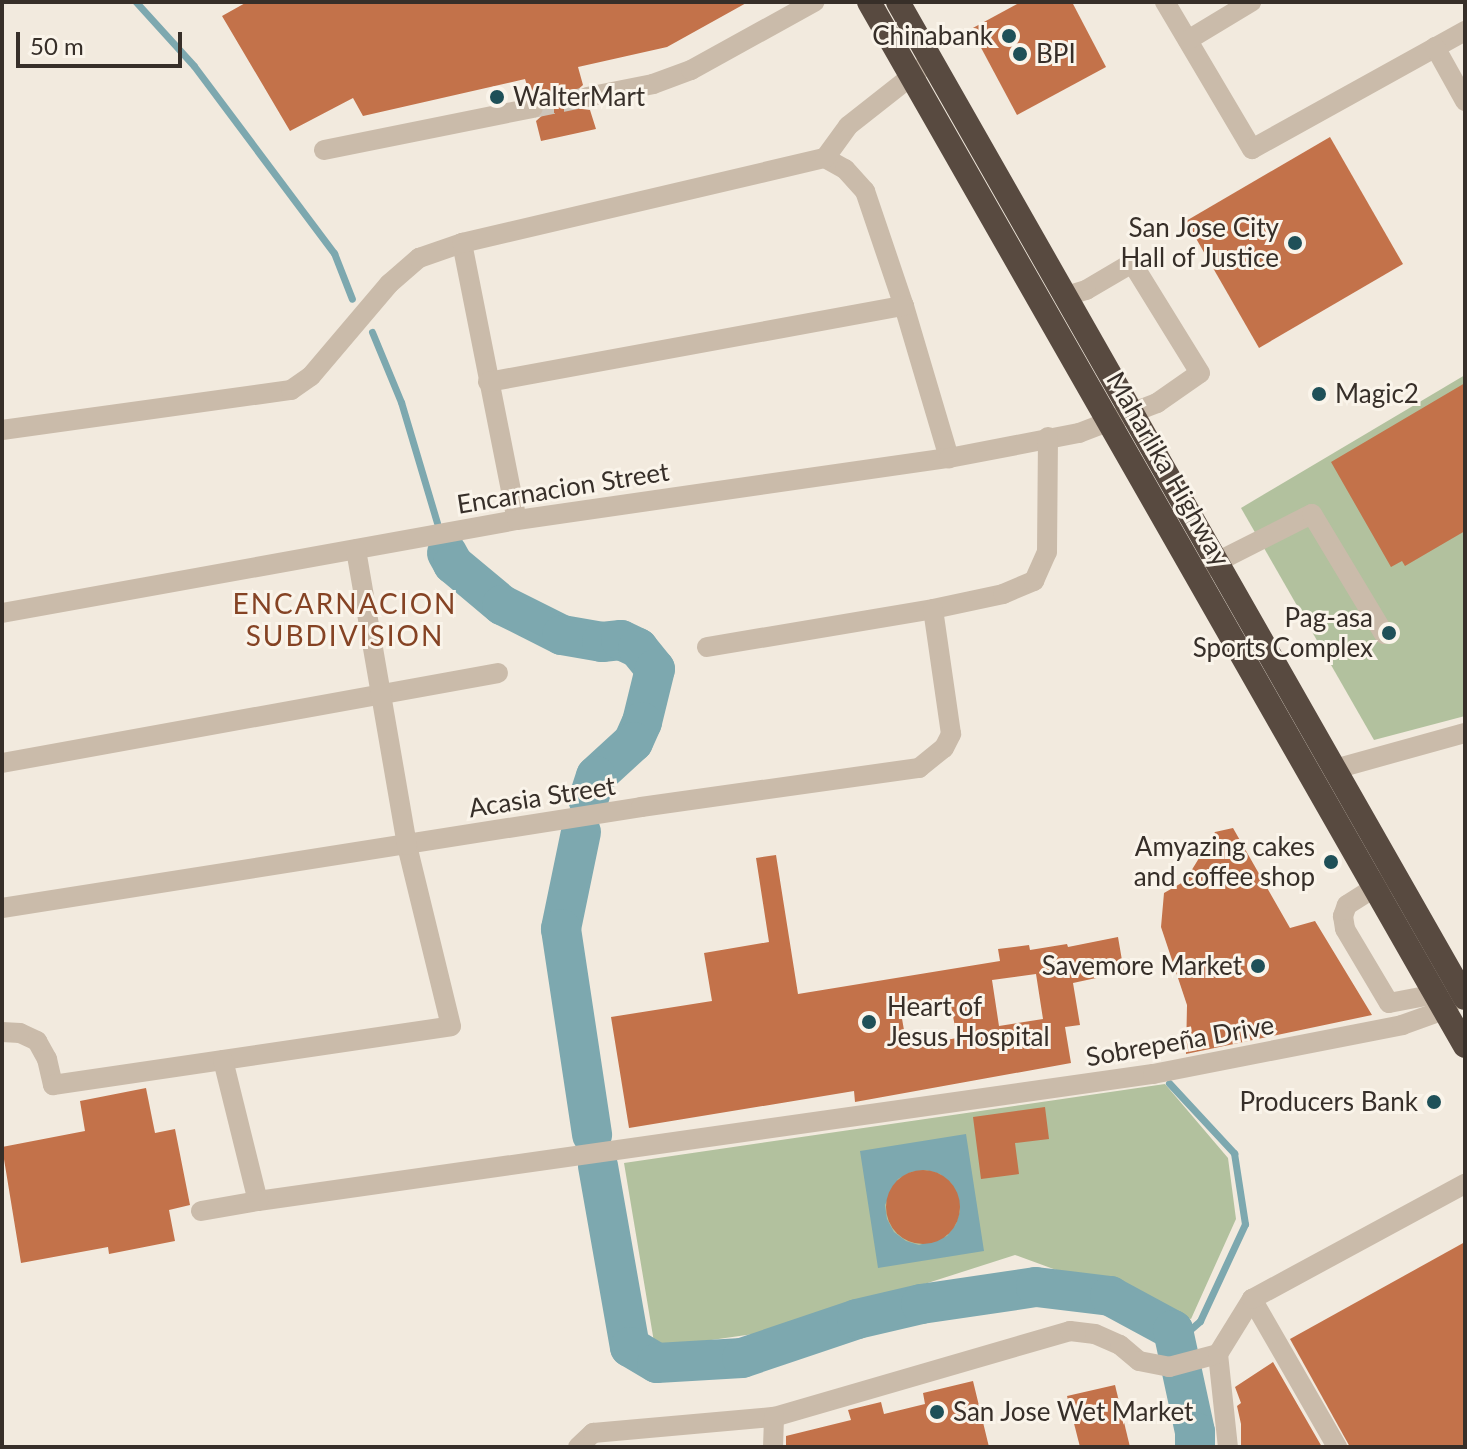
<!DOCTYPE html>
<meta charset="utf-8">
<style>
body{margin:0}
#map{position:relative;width:1467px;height:1449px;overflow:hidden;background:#f2eade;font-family:Lato,sans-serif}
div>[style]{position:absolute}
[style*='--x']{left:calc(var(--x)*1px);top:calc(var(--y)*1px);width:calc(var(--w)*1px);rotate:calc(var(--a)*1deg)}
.green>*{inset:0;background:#b2c19e}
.water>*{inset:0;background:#7da8af}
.stream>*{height:7px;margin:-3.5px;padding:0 3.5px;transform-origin:3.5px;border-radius:3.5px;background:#7da8af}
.river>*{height:40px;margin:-20px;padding:0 20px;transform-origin:20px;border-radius:20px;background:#7da8af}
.building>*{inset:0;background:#c3724a}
.round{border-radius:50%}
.minor-tunnel>*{height:20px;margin-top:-10px;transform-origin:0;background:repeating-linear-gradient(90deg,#cdc5ba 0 20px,transparent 0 30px)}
.minor>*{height:20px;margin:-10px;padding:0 10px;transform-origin:10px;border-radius:10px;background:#cabbaa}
.highway>*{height:24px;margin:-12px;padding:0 12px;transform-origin:12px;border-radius:12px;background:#584a40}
.dots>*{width:22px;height:22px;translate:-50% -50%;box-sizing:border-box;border:4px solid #faf4ea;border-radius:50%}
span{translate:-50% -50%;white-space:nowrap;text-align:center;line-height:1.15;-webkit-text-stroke:6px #faf4ea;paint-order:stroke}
.poi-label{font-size:26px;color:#372f29}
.right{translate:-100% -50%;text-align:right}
.left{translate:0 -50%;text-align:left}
.street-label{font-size:26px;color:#372f29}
.neighbourhood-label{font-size:28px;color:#854324;letter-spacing:2px}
.frame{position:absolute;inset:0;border:4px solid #372f29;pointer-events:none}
.scale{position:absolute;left:16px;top:32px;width:166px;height:36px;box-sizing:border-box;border:4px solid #372f29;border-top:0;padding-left:10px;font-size:24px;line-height:28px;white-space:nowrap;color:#372f29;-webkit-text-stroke:6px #faf4ea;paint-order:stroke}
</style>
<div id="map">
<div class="green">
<i style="clip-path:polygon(1465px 375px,1465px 716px,1374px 740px,1241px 508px)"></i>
<i style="clip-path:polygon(1165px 1084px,1228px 1158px,1236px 1219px,1191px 1319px,1015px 1255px,781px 1330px,655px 1348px,624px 1163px)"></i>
</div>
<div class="water">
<i style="clip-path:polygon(evenodd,966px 1134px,984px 1251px,878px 1268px,860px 1151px,966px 1134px,926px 1170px,940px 1174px,951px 1183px,960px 1211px,956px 1224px,947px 1236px,919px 1245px,906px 1241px,894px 1232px,887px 1219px,885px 1205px,898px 1179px,911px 1172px,926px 1170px)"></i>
</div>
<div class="stream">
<i style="--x:136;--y:2;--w:86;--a:47.8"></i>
<i style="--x:194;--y:66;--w:234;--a:53.2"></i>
<i style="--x:334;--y:253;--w:49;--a:68.6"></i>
<i style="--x:372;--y:332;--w:76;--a:67.5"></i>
<i style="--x:401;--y:402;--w:126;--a:73.4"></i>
<i style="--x:1169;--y:1083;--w:96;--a:47.1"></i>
<i style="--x:1234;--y:1153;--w:72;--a:81.2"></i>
<i style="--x:1245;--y:1224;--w:107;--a:114.9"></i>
<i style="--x:1200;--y:1321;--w:33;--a:139"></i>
</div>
<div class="river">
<i style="--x:447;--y:553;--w:13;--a:61"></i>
<i style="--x:453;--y:564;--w:64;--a:39.9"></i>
<i style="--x:502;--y:605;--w:67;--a:26.6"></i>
<i style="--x:562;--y:635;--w:41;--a:9.9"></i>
<i style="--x:602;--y:642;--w:19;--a:-6"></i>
<i style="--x:621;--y:640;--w:19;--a:25"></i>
<i style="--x:638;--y:648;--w:27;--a:51"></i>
<i style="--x:655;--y:669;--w:55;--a:103.8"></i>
<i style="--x:642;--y:722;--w:22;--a:114"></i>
<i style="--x:633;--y:742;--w:50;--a:137.4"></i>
<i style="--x:596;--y:776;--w:25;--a:108"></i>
<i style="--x:581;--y:832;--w:99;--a:101.7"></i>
<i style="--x:561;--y:929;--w:208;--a:81.4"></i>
<i style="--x:598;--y:1166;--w:184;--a:80"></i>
<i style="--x:630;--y:1347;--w:31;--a:31"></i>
<i style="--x:657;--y:1363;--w:85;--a:-3.4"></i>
<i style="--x:742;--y:1358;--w:121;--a:-18.7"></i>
<i style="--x:857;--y:1319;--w:66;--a:-13.2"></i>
<i style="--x:921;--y:1304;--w:116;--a:-8.4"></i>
<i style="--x:1036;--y:1287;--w:75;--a:6.9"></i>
<i style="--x:1110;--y:1296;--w:72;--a:28.4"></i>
<i style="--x:1173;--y:1330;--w:104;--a:77.8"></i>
<i style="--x:1195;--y:1432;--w:15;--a:90"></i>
</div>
<div class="building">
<i style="clip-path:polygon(247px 2px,748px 2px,667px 47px,578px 67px,583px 85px,575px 92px,574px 100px,582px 109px,590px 110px,596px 129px,541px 141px,536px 121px,545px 113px,546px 105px,538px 96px,530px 95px,525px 79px,363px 116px,353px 98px,290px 131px,222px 16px)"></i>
<i style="clip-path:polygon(1021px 2px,1072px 2px,1106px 67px,1017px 115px,971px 29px)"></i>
<i style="clip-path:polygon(1330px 137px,1403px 264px,1259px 348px,1186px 221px)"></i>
<i style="clip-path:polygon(1465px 383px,1465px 531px,1405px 566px,1402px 561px,1391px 567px,1331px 462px)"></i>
<i style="clip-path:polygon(1233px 828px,1290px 928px,1315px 921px,1372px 1015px,1186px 1054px,1187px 1005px,1161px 927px,1164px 893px,1185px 881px,1215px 832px)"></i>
<i style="clip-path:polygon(evenodd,776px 855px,798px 994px,1000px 961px,998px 949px,1029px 945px,1030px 950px,1067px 944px,1068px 947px,1118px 937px,1124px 972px,1073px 983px,1080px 1025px,1065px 1027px,1071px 1063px,855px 1102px,854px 1091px,629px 1128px,611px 1017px,712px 1001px,704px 953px,769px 942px,756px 858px,776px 855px,1036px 974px,1043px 1019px,999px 1026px,992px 980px,1036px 974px,776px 855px,951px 1005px,957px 1038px,907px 1047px,901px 1013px,951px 1005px)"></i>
<i style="clip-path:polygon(146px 1088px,155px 1133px,175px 1129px,190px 1205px,169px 1210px,175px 1241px,109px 1254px,108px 1247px,21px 1263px,2px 1147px,85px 1131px,80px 1101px)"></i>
<i style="clip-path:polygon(1045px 1107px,1049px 1139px,1015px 1143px,1019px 1174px,981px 1179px,973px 1117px)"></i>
<i class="round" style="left:886px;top:1170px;width:74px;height:74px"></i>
<i style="clip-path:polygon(1465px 1242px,1465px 1447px,1350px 1447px,1290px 1339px)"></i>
<i style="clip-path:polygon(1273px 1362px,1322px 1447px,1241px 1445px,1241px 1424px,1237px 1406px,1241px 1403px,1235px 1387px)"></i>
<i style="clip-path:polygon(973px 1381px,989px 1447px,786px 1447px,786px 1436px,851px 1420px,848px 1410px,881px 1402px,884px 1414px,925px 1404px,923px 1393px)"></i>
<i style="clip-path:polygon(1115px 1385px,1130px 1447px,1080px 1447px,1067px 1396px)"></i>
</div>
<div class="minor-tunnel">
<i style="--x:533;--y:108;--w:55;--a:-11.5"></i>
</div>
<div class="minor">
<i style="--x:1165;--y:2;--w:171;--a:59.4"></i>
<i style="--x:1252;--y:149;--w:244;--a:-29"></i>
<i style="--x:1188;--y:40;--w:74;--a:-31.1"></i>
<i style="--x:1435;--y:47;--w:62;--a:60.9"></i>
<i style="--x:587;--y:97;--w:67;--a:-11.1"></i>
<i style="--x:653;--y:84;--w:40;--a:-20.2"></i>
<i style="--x:691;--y:70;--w:141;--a:-28.9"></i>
<i style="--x:324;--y:150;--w:213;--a:-11.4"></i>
<i style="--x:825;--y:158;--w:23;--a:29"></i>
<i style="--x:845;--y:169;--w:30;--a:48"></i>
<i style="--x:865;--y:191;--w:121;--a:71.3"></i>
<i style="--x:904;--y:306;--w:159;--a:73.5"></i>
<i style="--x:462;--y:243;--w:282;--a:78.8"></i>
<i style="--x:488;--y:382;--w:423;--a:-10.4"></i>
<i style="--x:2;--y:430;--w:292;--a:-7.9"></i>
<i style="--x:291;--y:390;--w:24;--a:-35"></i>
<i style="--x:311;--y:376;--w:121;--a:-49.7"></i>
<i style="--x:389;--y:284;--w:40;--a:-41"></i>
<i style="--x:419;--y:258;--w:46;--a:-19.2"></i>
<i style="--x:462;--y:243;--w:373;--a:-13.2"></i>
<i style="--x:825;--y:158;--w:39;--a:-54"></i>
<i style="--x:848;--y:126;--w:95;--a:-38.2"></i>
<i style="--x:1195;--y:573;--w:131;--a:-26.8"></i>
<i style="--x:1312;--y:514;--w:140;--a:59"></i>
<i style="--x:2;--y:613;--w:523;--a:-10.24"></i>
<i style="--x:517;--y:520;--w:436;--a:-8.2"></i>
<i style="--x:949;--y:458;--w:132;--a:-10.9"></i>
<i style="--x:1079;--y:433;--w:84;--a:-21"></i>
<i style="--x:1157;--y:403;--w:52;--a:-34.9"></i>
<i style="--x:1200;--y:373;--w:129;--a:-121.7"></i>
<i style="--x:1132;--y:263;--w:53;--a:149.6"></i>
<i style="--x:1086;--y:290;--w:21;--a:163"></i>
<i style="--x:707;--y:647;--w:229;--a:-9.5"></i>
<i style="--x:933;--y:609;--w:72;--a:-12.1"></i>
<i style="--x:1003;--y:594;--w:34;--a:-23"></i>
<i style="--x:1034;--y:581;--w:32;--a:-66"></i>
<i style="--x:1047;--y:552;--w:115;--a:-89.5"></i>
<i style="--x:2;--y:763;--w:504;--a:-10.28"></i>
<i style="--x:1335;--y:769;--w:135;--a:-15.5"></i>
<i style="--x:1388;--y:879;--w:49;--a:147.6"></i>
<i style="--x:1347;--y:905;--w:12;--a:110"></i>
<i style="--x:1343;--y:916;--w:13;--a:81"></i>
<i style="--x:1345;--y:929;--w:86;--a:59.3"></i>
<i style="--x:1389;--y:1003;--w:48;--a:-10.8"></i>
<i style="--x:2;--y:908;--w:647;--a:-8.98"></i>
<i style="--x:641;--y:807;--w:281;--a:-8"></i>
<i style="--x:919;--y:768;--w:32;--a:-39"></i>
<i style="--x:944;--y:748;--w:16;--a:-63"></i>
<i style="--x:951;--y:734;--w:126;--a:-98.2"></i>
<i style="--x:2;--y:1032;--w:18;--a:3"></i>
<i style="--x:20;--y:1033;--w:19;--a:25"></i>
<i style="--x:37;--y:1041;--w:21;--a:61"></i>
<i style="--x:47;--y:1059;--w:27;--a:77"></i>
<i style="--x:53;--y:1085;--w:402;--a:-8.4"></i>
<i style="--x:451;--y:1026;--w:186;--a:-103.7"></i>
<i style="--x:407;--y:845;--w:300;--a:-99.8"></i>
<i style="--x:223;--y:1060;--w:145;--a:76.1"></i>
<i style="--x:258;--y:1201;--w:904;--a:-8.08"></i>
<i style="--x:1153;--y:1074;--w:254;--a:-11.1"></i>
<i style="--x:1402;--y:1025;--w:45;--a:-19.7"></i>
<i style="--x:1444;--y:1010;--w:16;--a:-45"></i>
<i style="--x:201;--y:1211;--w:58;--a:-10"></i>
<i style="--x:1252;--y:1299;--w:171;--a:60.1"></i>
<i style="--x:1218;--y:1354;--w:94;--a:83.9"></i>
<i style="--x:578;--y:1447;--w:21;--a:-43"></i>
<i style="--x:593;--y:1433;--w:182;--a:-5.1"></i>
<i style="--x:774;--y:1417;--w:308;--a:-16.2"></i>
<i style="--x:1070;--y:1331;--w:25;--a:7"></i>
<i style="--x:1095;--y:1334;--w:27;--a:24"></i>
<i style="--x:1120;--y:1345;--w:25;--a:40"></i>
<i style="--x:1139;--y:1361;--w:31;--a:11"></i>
<i style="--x:1169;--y:1367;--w:51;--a:-14.9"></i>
<i style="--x:1218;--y:1354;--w:65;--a:-58.3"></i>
<i style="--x:1252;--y:1299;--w:242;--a:-28.4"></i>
<i style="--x:773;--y:1447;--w:30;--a:-88"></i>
</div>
<div class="highway">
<i style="--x:869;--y:2;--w:1202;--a:60.28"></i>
<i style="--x:898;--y:2;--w:1146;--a:60.35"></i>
</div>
<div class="dots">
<i style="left:1009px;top:36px;background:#1f5058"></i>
<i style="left:1020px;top:54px;background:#1f5058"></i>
<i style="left:497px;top:97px;background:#1f5058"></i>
<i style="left:1295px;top:243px;background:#1f5058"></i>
<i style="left:1319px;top:394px;background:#1f5058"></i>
<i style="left:1389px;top:633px;background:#1f5058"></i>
<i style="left:1331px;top:862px;background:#1f5058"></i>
<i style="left:1258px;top:966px;background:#1f5058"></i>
<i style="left:869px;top:1022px;background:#1f5058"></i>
<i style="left:1434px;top:1102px;background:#1f5058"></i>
<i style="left:937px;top:1412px;background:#1f5058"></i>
</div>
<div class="poi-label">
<span class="right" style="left:993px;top:36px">Chinabank</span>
<span class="left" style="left:1036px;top:54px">BPI</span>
<span class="left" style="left:513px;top:97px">WalterMart</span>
<span class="right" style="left:1279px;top:243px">San Jose City<br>Hall of Justice</span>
<span class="left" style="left:1335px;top:394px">Magic2</span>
<span class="right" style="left:1373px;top:633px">Pag-asa<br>Sports Complex</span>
<span class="right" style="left:1315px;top:862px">Amyazing cakes<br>and coffee shop</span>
<span class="right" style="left:1242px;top:966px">Savemore Market</span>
<span class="left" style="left:887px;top:1022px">Heart of<br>Jesus Hospital</span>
<span class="right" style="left:1418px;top:1102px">Producers Bank</span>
<span class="left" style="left:953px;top:1412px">San Jose Wet Market</span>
</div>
<div class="street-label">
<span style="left:1168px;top:469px;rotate:60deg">Maharlika Highway</span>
<span style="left:563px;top:488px;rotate:-9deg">Encarnacion Street</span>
<span style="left:542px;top:797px;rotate:-9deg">Acasia Street</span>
<span style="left:1180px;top:1041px;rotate:-10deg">Sobrepeña Drive</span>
</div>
<div class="neighbourhood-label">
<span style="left:345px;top:619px">ENCARNACION<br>SUBDIVISION</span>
</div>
<div class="frame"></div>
<div class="scale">50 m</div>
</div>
